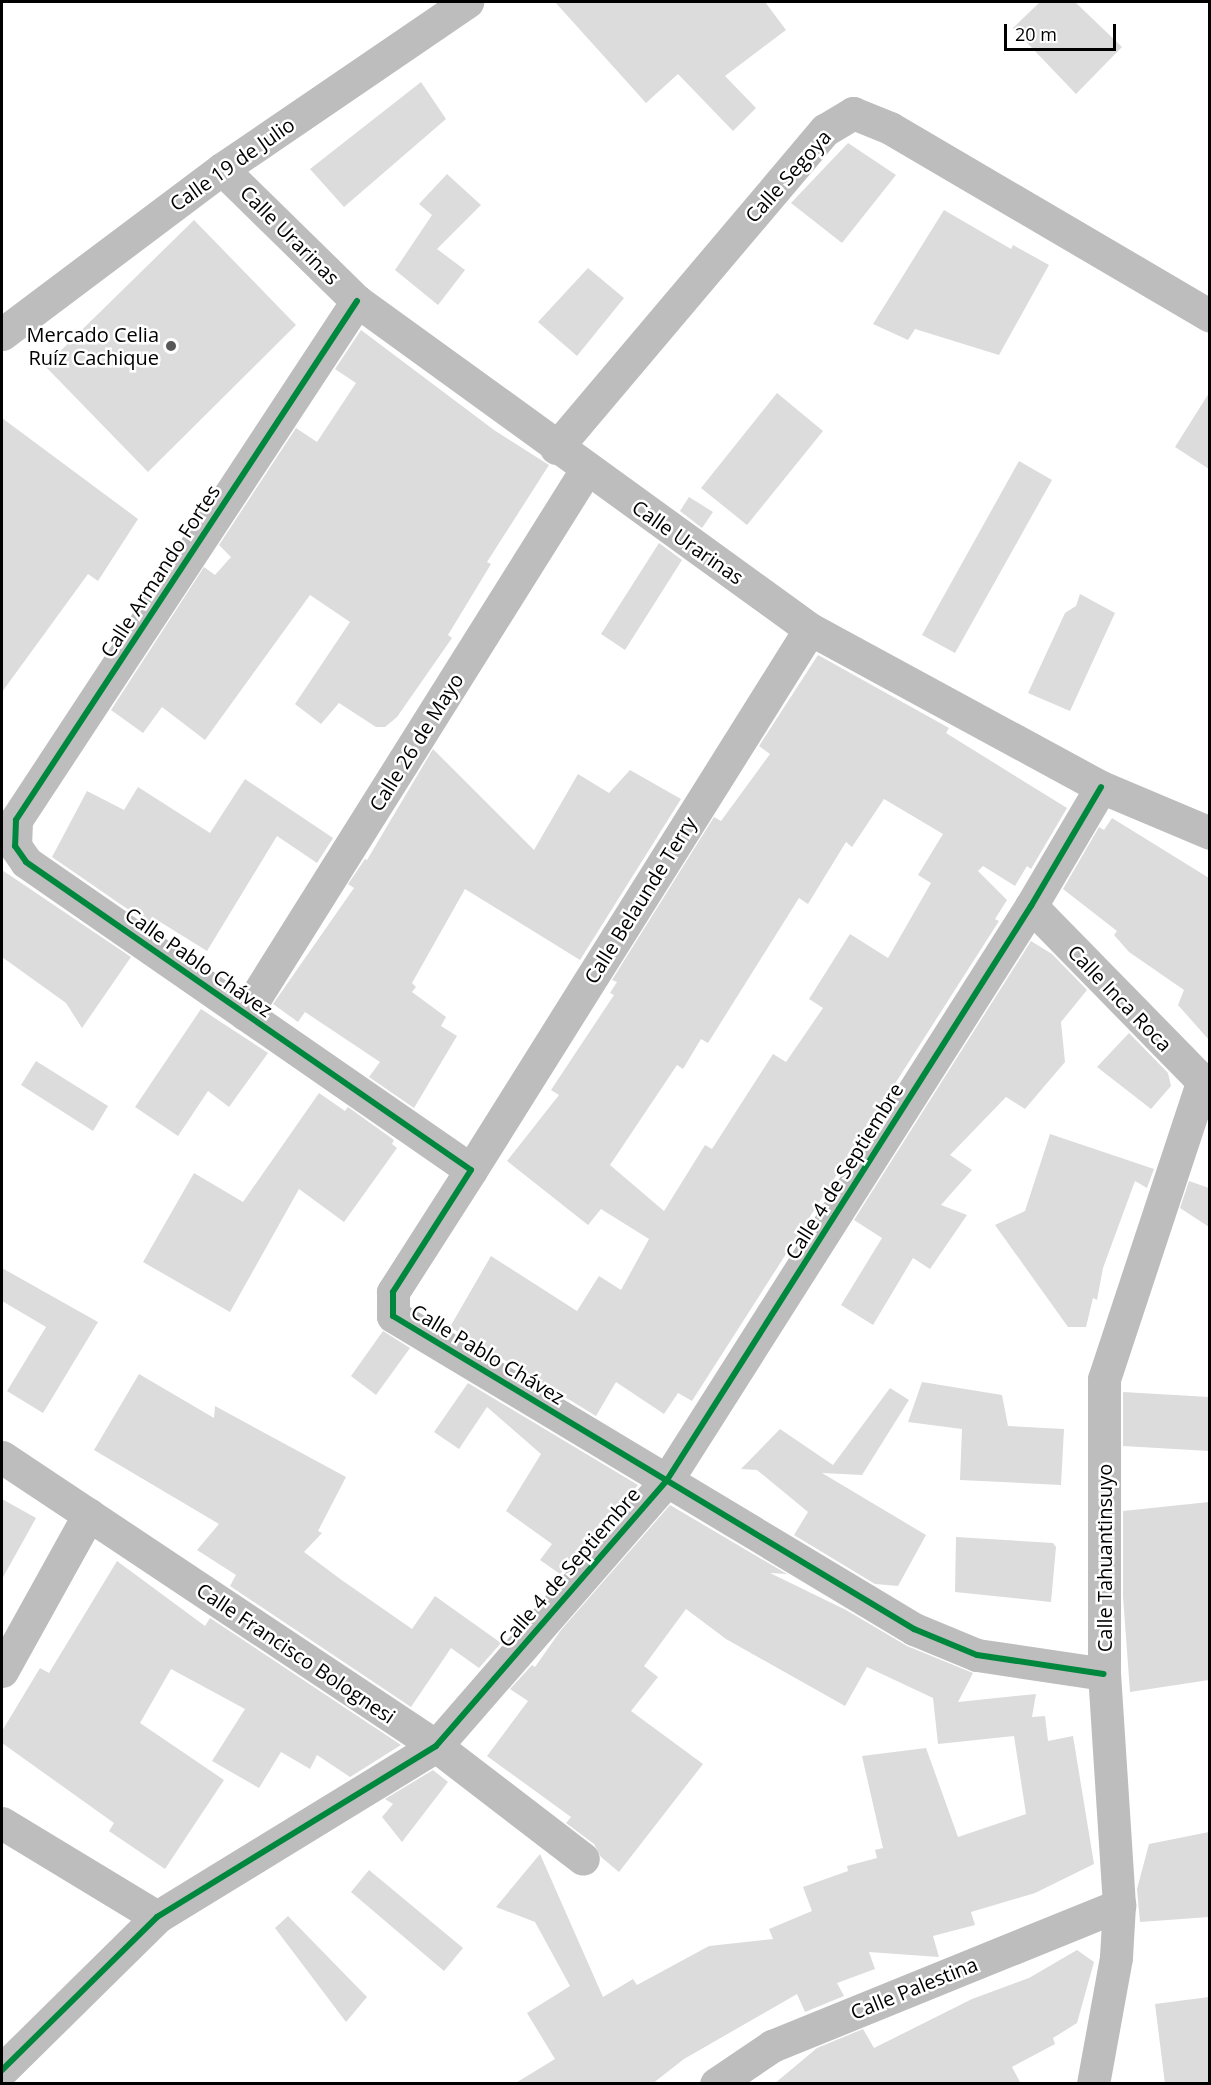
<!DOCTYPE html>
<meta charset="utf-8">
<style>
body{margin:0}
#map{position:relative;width:1211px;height:2085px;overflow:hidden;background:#fff;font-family:"Open Sans",sans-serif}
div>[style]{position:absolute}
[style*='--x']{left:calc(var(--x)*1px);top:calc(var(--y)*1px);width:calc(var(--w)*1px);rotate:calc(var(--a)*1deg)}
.building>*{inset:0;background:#dcdcdc}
.minor>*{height:33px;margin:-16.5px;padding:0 16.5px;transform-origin:16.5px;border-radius:16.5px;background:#bdbdbd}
.cycleway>*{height:6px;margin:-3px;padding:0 3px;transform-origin:3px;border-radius:3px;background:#00873e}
.dots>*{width:16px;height:16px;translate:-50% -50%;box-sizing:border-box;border:3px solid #fff;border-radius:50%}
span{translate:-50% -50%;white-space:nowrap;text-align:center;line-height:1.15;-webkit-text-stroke:5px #fff;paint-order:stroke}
.street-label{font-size:20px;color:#000}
.poi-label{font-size:20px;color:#000}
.right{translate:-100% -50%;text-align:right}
.frame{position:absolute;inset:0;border:3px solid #000;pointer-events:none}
.scale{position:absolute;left:1004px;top:24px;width:112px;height:27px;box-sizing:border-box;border:3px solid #000;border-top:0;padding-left:8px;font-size:18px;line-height:21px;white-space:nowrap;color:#000;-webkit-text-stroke:4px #fff;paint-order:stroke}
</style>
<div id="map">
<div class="building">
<i style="clip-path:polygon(555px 2px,765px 2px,786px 30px,725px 76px,756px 108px,733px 131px,678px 74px,646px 103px)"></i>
<i style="clip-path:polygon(1040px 2px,1075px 2px,1122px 47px,1076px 94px,1013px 28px)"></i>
<i style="clip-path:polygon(421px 82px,446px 119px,344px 207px,310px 169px)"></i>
<i style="clip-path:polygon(848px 143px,896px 175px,842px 243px,791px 203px)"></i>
<i style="clip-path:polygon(447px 174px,481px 205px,437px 249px,465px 270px,438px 305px,395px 270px,432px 215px,419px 204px)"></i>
<i style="clip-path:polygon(944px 210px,1011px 249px,1013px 245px,1049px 265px,999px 355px,915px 329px,908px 340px,873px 324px)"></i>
<i style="clip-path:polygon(194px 220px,296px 325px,148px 472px,45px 366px)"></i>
<i style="clip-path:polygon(588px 268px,624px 298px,577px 356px,538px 322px)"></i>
<i style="clip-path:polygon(361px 330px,494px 430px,549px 465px,487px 562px,491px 564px,448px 635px,452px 638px,397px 717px,385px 727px,376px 727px,339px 703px,321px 724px,295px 704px,350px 622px,310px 595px,205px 740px,162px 707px,143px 733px,111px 710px,204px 567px,215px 575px,231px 557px,219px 545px,296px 428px,317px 442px,356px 383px,335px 369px)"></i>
<i style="clip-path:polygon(777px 393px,823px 431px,747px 525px,701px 488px)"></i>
<i style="clip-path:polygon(1209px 393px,1209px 469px,1175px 447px)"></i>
<i style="clip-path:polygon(2px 418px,138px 519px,98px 581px,88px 574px,2px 692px)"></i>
<i style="clip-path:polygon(1019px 461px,1052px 480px,955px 653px,922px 635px)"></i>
<i style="clip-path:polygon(689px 497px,713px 512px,702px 528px,680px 511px)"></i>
<i style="clip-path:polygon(659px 543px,682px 560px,625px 650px,601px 634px)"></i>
<i style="clip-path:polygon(1080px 594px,1115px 613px,1070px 711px,1028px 693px,1065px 613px,1076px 606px)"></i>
<i style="clip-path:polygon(evenodd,818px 655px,949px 728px,946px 733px,1067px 808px,1031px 869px,1027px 866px,1015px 886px,983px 866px,978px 871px,1007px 900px,995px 919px,999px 921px,692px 1401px,678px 1393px,664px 1414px,616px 1382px,596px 1416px,450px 1327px,491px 1256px,577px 1311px,599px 1276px,621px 1290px,649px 1239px,601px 1209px,588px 1225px,507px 1161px,559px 1095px,551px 1090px,614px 995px,610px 993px,617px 982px,612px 980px,714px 817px,721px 821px,770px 754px,759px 746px,818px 655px,884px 799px,943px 834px,918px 875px,931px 883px,888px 958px,850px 934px,809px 999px,823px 1008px,786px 1062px,773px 1054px,712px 1149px,705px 1145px,664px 1211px,610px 1165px,677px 1065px,683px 1069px,701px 1039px,708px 1043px,799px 898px,808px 904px,846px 842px,852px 847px,884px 799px)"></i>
<i style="clip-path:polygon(433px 749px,534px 850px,578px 774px,609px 793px,630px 770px,681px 799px,580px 960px,465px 889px,412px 983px,416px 987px,412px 992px,446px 1017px,441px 1026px,457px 1036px,414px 1108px,369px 1077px,380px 1062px,305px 1012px,298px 1022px,273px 1004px,354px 888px,348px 884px,365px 859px,367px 860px)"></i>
<i style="clip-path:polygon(245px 779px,333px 838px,317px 863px,277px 836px,207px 951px,157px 920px,152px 926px,52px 857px,87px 791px,124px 810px,138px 787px,210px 833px)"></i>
<i style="clip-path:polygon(1112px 818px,1209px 878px,1209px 1040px,1178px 1005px,1184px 990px,1129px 952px,1114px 935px,1117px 931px,1063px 889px,1099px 827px,1104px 830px)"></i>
<i style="clip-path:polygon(2px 870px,131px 957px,82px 1028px,66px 1003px,2px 957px)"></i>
<i style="clip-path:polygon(1031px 941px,1052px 954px,1087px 990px,1061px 1022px,1065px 1062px,1025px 1109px,1006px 1097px,950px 1155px,972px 1170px,941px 1205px,967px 1215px,930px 1269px,913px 1258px,873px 1325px,841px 1305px,882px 1238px,854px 1220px)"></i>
<i style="clip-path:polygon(201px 1009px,268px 1053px,229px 1107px,208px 1091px,178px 1136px,135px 1107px)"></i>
<i style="clip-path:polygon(1129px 1033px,1168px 1073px,1171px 1086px,1151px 1109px,1097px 1067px)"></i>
<i style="clip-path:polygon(36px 1061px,108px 1106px,93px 1131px,21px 1085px)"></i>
<i style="clip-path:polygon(319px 1093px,345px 1111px,348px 1107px,394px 1140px,392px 1144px,397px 1148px,344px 1222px,299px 1189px,230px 1312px,143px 1262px,194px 1173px,243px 1202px)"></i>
<i style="clip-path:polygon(1050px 1134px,1154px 1169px,1147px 1188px,1135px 1181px,1103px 1268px,1097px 1300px,1093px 1298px,1086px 1327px,1068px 1327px,995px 1225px,1025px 1211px)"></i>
<i style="clip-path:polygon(1189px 1181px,1209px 1188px,1209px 1227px,1180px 1208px)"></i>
<i style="clip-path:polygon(2px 1268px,98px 1322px,43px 1413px,7px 1391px,46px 1327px,2px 1301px)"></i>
<i style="clip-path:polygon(383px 1331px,410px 1348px,376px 1395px,351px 1376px)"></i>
<i style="clip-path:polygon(139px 1374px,214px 1418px,215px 1406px,346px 1477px,318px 1531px,322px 1533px,304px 1552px,343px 1581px,412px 1629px,435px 1596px,501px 1643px,479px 1668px,451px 1648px,411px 1707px,230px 1586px,236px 1575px,197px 1550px,219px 1524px,94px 1450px)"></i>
<i style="clip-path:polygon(922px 1382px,1002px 1395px,1008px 1426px,1064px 1429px,1061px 1485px,960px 1480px,962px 1429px,908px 1422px)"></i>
<i style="clip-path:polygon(468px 1383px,638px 1485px,560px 1574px,540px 1560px,552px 1544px,506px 1511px,541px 1454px,487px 1407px,459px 1449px,434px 1432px)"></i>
<i style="clip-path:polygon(890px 1388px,909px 1400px,862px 1475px,822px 1473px,926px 1535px,898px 1586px,875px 1584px,794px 1535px,808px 1512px,757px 1470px,741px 1469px,780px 1429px,833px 1465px)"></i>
<i style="clip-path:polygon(1123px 1392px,1209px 1397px,1209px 1451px,1123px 1446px)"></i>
<i style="clip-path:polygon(2px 1499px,36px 1518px,2px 1579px)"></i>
<i style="clip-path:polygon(1209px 1502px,1209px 1680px,1130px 1692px,1123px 1596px,1123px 1511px)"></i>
<i style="clip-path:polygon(670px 1505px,787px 1574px,770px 1573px,846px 1610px,907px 1646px,973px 1673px,958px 1702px,1036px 1694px,1032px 1717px,1045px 1716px,1048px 1741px,1073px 1736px,1094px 1864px,1035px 1893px,971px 1912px,975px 1925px,933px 1936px,939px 1957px,869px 1952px,875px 1969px,837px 1983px,844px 1996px,805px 2012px,797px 1994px,684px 2059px,652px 2084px,514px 2084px,555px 2059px,527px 2013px,570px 1986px,535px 1922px,496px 1907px,540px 1854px,603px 1997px,633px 1979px,637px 1985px,709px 1946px,773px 1939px,769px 1929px,812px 1911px,803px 1887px,848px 1871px,847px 1866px,877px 1858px,875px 1850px,883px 1848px,862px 1756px,926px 1748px,958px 1837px,1026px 1814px,1014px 1736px,938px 1744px,933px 1698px,867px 1667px,845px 1706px,726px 1639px,686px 1609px,644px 1666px,658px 1677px,631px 1711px,703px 1764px,619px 1872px,601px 1857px,594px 1844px,566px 1823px,571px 1817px,487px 1756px,528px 1701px,510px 1689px,532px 1665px,535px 1667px,561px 1630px)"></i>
<i style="clip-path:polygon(956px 1537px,1053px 1543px,1056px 1547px,1051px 1602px,955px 1592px)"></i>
<i style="clip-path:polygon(117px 1561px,205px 1626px,210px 1618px,401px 1745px,350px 1777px,317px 1755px,310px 1769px,281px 1752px,259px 1788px,212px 1761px,245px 1709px,171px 1669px,140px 1723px,224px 1780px,165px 1869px,109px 1831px,114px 1823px,2px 1743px,2px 1731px,40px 1668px,49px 1673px)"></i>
<i style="clip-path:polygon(433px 1770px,448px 1782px,402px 1842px,382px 1817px,393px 1804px,385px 1799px)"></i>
<i style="clip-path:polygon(1209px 1832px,1209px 1917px,1140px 1922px,1137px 1889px,1149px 1844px)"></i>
<i style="clip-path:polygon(369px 1870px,463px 1948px,444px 1971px,351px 1892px)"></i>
<i style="clip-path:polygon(288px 1916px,367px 1997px,346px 2022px,275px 1928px)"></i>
<i style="clip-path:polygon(1077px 1950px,1094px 1962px,1077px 2023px,1053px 2038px,1055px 2044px,1012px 2067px,1021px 2084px,774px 2084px,817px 2048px,863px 2029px,874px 2048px,972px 1999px,1029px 1978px)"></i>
<i style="clip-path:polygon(1209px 1997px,1209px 2084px,1165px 2084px,1155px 2004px)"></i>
</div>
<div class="minor">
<i style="--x:222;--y:169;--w:189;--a:44.4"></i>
<i style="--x:357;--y:301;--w:559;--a:35.91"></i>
<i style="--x:810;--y:629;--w:331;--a:28.5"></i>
<i style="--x:1101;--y:787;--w:118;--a:22.9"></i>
<i style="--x:357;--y:301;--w:621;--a:123.31"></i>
<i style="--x:16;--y:820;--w:26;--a:92"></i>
<i style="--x:15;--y:846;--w:19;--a:55"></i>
<i style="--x:26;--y:862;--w:541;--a:34.69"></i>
<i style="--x:471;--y:1170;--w:145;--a:122.6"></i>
<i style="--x:393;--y:1292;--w:24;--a:90"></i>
<i style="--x:393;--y:1316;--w:608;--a:31"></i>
<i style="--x:914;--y:1629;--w:68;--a:22.4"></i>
<i style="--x:977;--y:1655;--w:128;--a:8.5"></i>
<i style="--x:2;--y:334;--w:275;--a:-36.9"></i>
<i style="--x:222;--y:169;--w:297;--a:-34.3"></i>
<i style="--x:556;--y:448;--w:417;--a:-49.8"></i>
<i style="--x:825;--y:130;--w:33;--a:-31"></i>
<i style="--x:853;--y:113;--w:40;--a:22"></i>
<i style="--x:890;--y:128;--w:371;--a:30.4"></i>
<i style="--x:1031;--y:906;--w:256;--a:45.6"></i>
<i style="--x:245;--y:1014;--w:642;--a:-57.92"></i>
<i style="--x:471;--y:1170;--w:638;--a:-57.93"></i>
<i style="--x:2;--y:1457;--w:521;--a:33.66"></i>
<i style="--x:436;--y:1746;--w:185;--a:37.5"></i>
<i style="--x:2;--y:1671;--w:179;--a:-61"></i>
<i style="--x:2;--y:1823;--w:181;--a:31.2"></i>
<i style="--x:2;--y:2070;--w:218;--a:-44.6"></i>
<i style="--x:157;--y:1917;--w:327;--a:-31.5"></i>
<i style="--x:436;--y:1746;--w:352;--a:-49"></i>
<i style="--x:667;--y:1480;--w:680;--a:-57.62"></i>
<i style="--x:1031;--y:906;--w:138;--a:-59.5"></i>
<i style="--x:716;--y:2084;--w:68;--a:-34.2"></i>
<i style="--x:772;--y:2046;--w:375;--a:-22.1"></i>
<i style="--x:1093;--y:2084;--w:129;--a:-79.7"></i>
<i style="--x:1116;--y:1957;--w:52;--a:-86.7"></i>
<i style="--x:1119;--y:1905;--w:231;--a:-93.7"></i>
<i style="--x:1104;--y:1674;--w:295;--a:-90"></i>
<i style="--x:1104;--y:1379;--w:313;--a:-71.7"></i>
</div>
<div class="cycleway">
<i style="--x:357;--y:301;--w:621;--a:123.31"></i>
<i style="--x:16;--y:820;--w:26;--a:92"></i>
<i style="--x:15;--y:846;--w:19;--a:55"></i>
<i style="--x:26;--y:862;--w:541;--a:34.69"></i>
<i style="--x:471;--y:1170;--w:145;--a:122.6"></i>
<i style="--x:393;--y:1292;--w:24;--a:90"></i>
<i style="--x:393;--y:1316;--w:608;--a:31"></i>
<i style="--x:914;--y:1629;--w:68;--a:22.4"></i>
<i style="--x:977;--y:1655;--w:128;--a:8.5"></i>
<i style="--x:2;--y:2070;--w:218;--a:-44.6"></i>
<i style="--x:157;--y:1917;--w:327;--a:-31.5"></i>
<i style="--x:436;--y:1746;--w:352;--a:-49"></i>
<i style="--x:667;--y:1480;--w:680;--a:-57.62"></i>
<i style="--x:1031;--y:906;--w:138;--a:-59.5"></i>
</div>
<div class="dots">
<i style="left:171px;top:346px;background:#595959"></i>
</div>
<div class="street-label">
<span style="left:232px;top:164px;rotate:-35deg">Calle 19 de Julio</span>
<span style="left:788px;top:176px;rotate:-48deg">Calle Segoya</span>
<span style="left:290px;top:235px;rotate:45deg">Calle Urarinas</span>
<span style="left:688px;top:542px;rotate:35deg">Calle Urarinas</span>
<span style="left:160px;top:571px;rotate:-57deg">Calle Armando Fortes</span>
<span style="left:416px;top:742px;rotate:-58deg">Calle 26 de Mayo</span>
<span style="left:640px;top:900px;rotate:-58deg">Calle Belaunde Terry</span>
<span style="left:199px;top:962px;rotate:35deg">Calle Pablo Chávez</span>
<span style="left:1120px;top:998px;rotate:46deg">Calle Inca Roca</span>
<span style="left:844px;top:1171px;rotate:-58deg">Calle 4 de Septiembre</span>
<span style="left:488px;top:1354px;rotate:31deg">Calle Pablo Chávez</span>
<span style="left:1104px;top:1558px;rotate:-90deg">Calle Tahuantinsuyo</span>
<span style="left:569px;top:1567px;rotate:-49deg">Calle 4 de Septiembre</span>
<span style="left:296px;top:1653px;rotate:34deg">Calle Francisco Bolognesi</span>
<span style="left:914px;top:1988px;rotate:-22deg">Calle Palestina</span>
</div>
<div class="poi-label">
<span class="right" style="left:159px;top:346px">Mercado Celia<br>Ruíz Cachique</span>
</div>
<div class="frame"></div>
<div class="scale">20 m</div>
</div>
